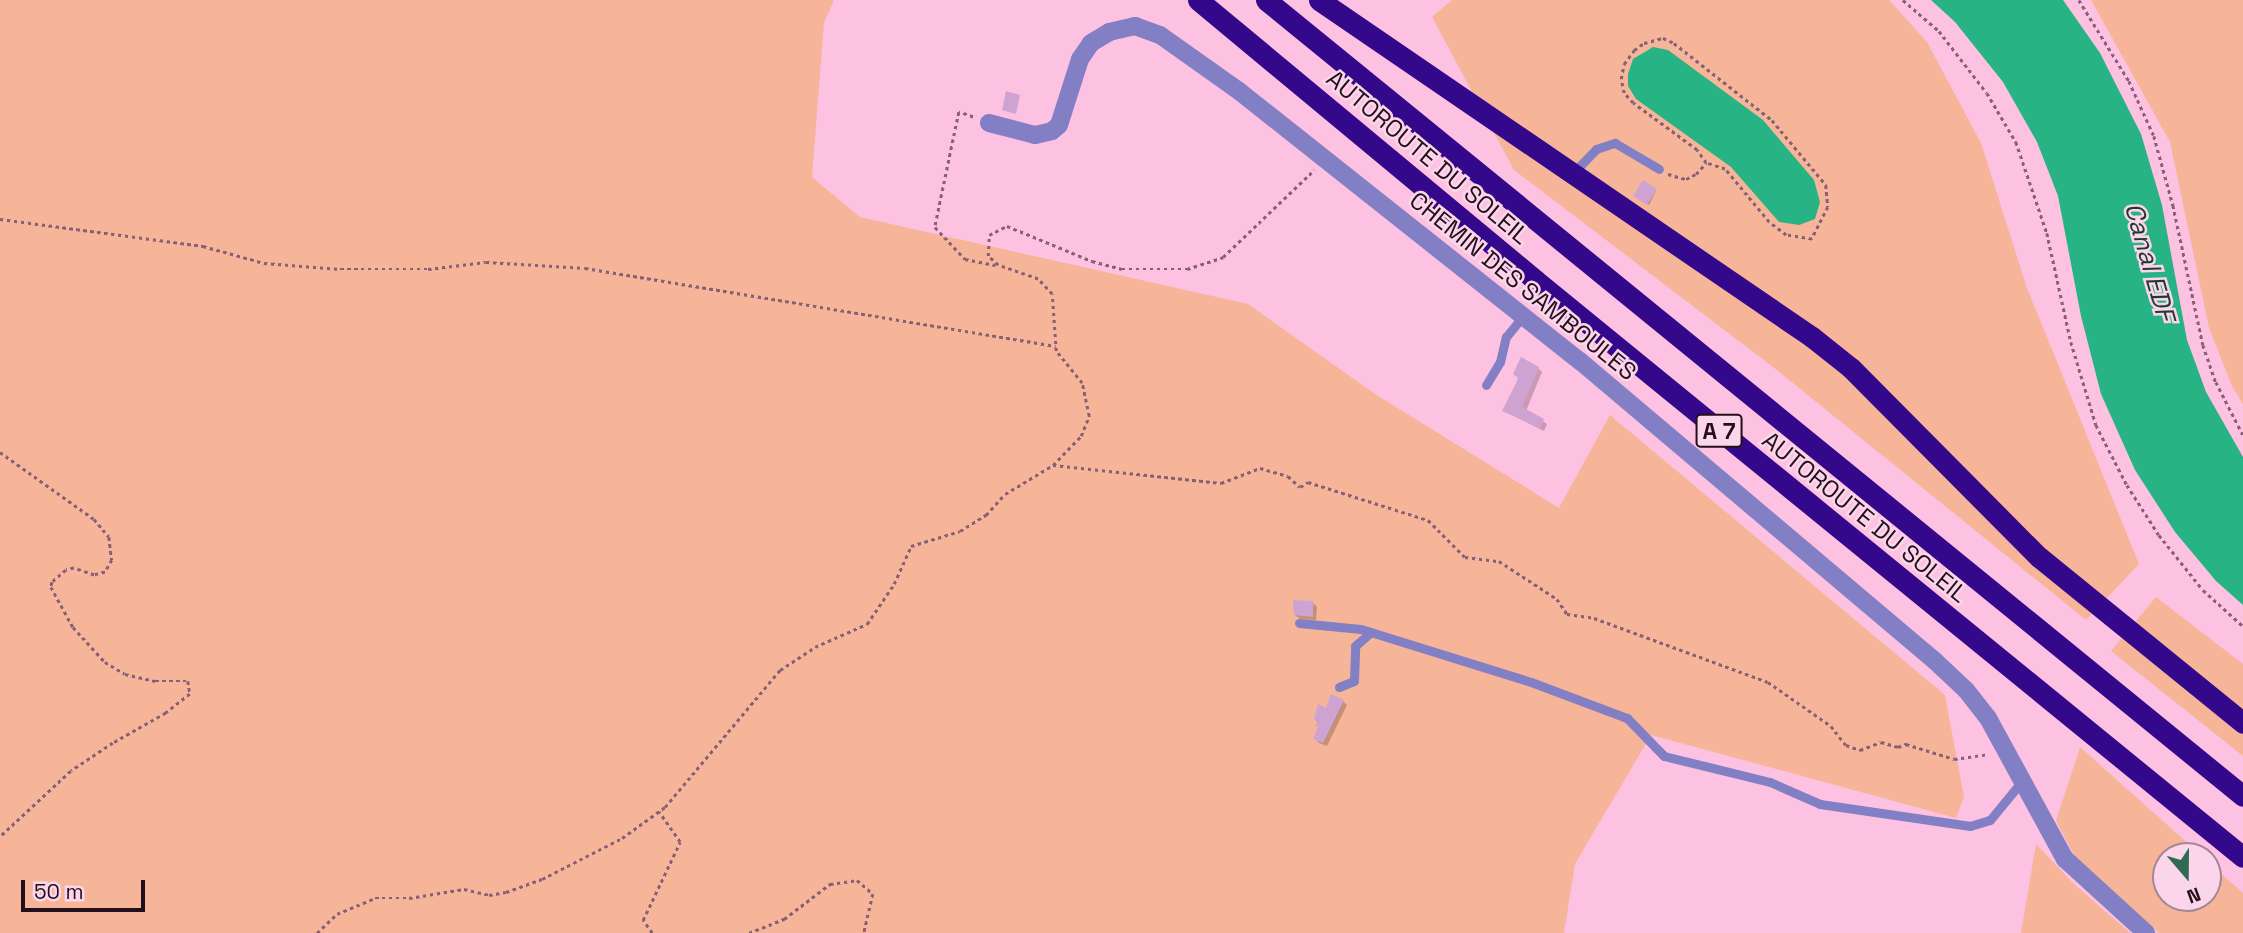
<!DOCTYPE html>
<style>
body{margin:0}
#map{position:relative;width:2243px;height:933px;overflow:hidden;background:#fdc1e2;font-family:"Space Grotesk",sans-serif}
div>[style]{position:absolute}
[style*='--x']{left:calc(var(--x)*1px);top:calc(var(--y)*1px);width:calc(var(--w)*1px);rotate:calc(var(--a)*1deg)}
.green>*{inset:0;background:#f6b599}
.water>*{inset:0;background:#28b384}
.shadow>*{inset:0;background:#0003}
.building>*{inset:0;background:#cea3d1}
.path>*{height:2.5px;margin-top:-1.25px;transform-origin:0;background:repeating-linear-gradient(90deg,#866076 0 3.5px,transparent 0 7px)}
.lane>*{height:9px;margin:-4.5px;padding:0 4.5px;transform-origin:4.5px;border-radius:4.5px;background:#827fc4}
.street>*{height:18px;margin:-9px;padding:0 9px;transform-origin:9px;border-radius:9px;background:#827fc4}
.highway>*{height:21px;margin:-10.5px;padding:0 10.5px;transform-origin:10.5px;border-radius:10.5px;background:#34088a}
span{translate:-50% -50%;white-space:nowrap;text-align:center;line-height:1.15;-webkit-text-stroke:5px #fbd6ea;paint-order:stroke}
.shield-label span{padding:2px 5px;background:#fbd6ea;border:2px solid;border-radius:5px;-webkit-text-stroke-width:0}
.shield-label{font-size:23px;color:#230f1b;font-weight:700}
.street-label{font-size:24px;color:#230f1b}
.water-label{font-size:26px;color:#1f3a2e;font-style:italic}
.north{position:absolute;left:2152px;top:842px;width:70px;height:70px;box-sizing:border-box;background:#fbd6ea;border:2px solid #a58697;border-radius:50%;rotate:160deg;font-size:19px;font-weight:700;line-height:28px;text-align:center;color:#230f1b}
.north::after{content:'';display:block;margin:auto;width:24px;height:32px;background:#316a53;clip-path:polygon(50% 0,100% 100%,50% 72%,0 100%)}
.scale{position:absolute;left:21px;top:880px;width:124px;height:32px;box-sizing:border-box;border:4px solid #230f1b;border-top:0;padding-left:9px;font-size:21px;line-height:24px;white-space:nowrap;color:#230f1b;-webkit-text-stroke:5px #fbd6ea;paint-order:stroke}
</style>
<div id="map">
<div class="green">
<i style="clip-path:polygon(0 0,834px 0,824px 23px,812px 177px,860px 217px,1248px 304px,1375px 394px,1559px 508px,1610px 415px,1945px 695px,1964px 797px,1956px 818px,1651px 735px,1575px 864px,1564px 933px,0 933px)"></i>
<i style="clip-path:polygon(1452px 0,1889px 0,1927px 42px,1981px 143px,2027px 288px,2139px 564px,2086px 620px,1773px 367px,1514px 170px,1432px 17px)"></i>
<i style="clip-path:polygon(2091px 0,2243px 0,2243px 404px,2232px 386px,2209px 328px,2170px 142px)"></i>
<i style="clip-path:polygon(2156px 597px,2243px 664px,2243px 756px,2111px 651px)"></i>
<i style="clip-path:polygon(2080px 747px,2202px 856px,2166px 856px,2166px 898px,2208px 898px,2208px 862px,2243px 893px,2243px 933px,2159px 933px,2078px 862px,2056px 821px)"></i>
<i style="clip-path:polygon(2036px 844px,2074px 884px,2130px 933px,2021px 933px)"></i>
</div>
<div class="water">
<i style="clip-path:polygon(1931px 0,2063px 0,2100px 53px,2141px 134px,2162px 205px,2187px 340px,2206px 392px,2243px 457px,2243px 605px,2216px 581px,2175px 532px,2135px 470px,2101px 394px,2081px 316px,2058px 196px,2037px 142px,2003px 82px,1955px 22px)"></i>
<i style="clip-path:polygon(1653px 47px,1668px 50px,1763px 120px,1814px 180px,1820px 202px,1815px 219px,1799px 225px,1779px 222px,1731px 167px,1636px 99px,1628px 86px,1628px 74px,1633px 59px)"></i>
</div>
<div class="shadow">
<i style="clip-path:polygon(1656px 191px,1649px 205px,1636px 197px)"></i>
<i style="clip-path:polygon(1538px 368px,1542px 372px,1526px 411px,1547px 424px,1544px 431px,1504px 411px)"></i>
<i style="clip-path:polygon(1313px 603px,1317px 607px,1316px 620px,1300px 619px,1295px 615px)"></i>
<i style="clip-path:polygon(1343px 701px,1347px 705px,1327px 746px,1319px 743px,1315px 739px,1319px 728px,1316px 719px)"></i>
</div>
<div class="building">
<i style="clip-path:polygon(1006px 91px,1020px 95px,1016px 114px,1002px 110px)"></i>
<i style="clip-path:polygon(1643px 180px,1657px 189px,1647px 205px,1633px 196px)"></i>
<i style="clip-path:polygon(1521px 357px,1539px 367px,1522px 407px,1544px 419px,1540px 428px,1502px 411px,1516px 383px,1518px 378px,1513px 374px)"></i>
<i style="clip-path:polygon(1293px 600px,1313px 601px,1313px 617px,1294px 615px)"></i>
<i style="clip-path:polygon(1331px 694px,1344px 700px,1323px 743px,1313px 739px,1318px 727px,1315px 726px,1318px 721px,1314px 719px,1318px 704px,1326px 708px)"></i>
</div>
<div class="path">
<i style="--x:1903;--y:0;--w:48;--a:40.7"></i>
<i style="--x:1939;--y:31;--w:78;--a:52.3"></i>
<i style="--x:1987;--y:93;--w:57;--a:59.4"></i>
<i style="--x:2016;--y:142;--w:96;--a:71.2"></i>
<i style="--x:2047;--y:233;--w:112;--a:77.6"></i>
<i style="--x:2071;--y:342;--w:87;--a:73.2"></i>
<i style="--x:2096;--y:425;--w:68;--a:62.7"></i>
<i style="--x:2127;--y:485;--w:59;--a:57.4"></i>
<i style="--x:2159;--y:535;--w:70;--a:51.3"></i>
<i style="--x:2203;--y:590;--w:54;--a:42"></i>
<i style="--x:2079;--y:0;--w:95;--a:58.3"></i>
<i style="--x:2129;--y:81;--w:60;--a:65.6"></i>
<i style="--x:2154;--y:136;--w:72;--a:74.6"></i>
<i style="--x:2173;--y:205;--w:143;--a:77.9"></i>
<i style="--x:2203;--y:345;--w:39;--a:71"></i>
<i style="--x:2216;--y:382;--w:59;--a:63"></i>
<i style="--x:973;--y:117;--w:15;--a:-160"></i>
<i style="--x:959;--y:112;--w:117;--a:101.8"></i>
<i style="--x:935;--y:227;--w:44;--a:46.8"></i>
<i style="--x:965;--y:259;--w:31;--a:11"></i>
<i style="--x:1668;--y:174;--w:19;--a:16"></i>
<i style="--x:1686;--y:179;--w:11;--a:-27"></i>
<i style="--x:1696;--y:174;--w:15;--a:-48"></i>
<i style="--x:1706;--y:163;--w:16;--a:-125"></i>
<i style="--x:1697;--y:150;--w:79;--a:-143.7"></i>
<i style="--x:1633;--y:103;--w:13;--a:-132"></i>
<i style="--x:1624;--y:93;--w:14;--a:-102"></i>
<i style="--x:1621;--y:79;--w:15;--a:-79"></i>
<i style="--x:1624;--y:64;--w:17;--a:-54"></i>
<i style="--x:1634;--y:50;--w:12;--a:-35"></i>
<i style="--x:1644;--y:43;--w:20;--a:-15"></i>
<i style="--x:1663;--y:38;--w:12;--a:24"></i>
<i style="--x:1674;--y:43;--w:125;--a:38.2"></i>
<i style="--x:1772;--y:120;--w:85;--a:50.3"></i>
<i style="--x:1826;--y:185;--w:22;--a:85"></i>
<i style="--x:1828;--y:207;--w:36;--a:117"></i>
<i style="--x:1812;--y:239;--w:26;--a:-171"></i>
<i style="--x:1786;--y:235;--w:21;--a:-143"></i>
<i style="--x:1769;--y:222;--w:69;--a:-129.7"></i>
<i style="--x:1725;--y:169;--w:20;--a:-162"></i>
<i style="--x:0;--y:219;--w:205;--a:7.6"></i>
<i style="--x:203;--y:246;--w:63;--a:15.6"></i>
<i style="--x:264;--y:263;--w:76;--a:4.5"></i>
<i style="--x:340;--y:269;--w:88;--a:0"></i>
<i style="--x:428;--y:269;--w:58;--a:-6.9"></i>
<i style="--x:486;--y:262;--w:99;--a:3.5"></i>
<i style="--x:585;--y:268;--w:477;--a:9.4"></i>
<i style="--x:0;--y:452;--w:115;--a:35.5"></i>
<i style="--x:94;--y:519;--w:23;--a:50"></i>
<i style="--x:109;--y:537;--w:23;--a:83"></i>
<i style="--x:112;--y:560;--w:14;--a:120"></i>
<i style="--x:105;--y:572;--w:11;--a:165"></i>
<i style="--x:94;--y:575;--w:21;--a:-161"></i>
<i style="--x:74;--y:568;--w:8;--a:166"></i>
<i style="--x:66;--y:570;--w:18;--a:139"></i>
<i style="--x:52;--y:582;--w:5;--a:101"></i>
<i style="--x:51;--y:587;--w:46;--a:61.2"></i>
<i style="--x:73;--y:627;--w:47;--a:47.6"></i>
<i style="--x:105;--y:662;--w:23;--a:31"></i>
<i style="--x:125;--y:674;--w:31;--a:13"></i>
<i style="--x:155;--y:681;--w:33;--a:0"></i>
<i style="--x:188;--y:681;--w:13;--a:81"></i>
<i style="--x:190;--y:694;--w:31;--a:142"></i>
<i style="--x:166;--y:713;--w:61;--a:150.5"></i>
<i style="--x:113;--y:743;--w:50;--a:146.3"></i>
<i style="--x:71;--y:771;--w:97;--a:137.1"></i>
<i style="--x:1053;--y:465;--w:169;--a:6.1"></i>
<i style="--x:1221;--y:483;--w:42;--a:-21"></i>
<i style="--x:1260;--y:468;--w:29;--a:16"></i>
<i style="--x:1288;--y:476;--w:16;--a:43"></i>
<i style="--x:1300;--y:487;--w:9;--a:-32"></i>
<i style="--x:1308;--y:482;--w:126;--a:17.6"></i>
<i style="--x:1428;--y:520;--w:52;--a:45"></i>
<i style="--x:1465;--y:557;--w:34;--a:7"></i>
<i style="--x:1499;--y:561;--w:69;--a:33.2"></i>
<i style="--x:1557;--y:599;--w:18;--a:56"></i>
<i style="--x:1567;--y:614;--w:27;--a:8"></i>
<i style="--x:1594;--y:618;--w:185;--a:20.2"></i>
<i style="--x:1768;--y:682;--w:77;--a:34.9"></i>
<i style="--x:1831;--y:726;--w:24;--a:52"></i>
<i style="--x:1846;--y:745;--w:15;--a:20"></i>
<i style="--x:1860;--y:750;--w:22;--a:-21"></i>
<i style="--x:1881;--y:742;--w:18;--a:16"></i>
<i style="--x:1898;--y:747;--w:9;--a:-21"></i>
<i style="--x:1906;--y:744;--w:50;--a:17.4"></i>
<i style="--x:1954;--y:759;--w:35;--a:-8"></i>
<i style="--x:317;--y:933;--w:28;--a:-44"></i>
<i style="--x:337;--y:914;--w:41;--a:-22.8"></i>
<i style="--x:375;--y:898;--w:34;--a:0"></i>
<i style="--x:409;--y:898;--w:56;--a:-9.3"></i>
<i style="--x:464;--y:889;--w:26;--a:13"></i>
<i style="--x:489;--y:895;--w:17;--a:-10"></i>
<i style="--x:506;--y:892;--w:38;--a:-20"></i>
<i style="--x:542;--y:879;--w:90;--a:-27.1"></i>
<i style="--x:622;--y:838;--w:53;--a:-35.8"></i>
<i style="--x:665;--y:807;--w:179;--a:-50"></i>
<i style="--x:780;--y:670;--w:42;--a:-33.3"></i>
<i style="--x:815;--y:647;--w:57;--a:-23.9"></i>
<i style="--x:867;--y:624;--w:48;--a:-56"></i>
<i style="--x:894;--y:584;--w:42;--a:-65.9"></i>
<i style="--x:911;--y:546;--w:51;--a:-17"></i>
<i style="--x:960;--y:531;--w:31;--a:-32"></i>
<i style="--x:986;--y:515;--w:28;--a:-48"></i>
<i style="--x:1005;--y:494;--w:56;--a:-31.1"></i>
<i style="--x:1053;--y:465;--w:40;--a:-46"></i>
<i style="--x:1081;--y:436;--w:22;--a:-68"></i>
<i style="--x:1089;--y:416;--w:34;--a:-102"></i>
<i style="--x:1082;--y:383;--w:41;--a:-129.1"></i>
<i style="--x:1056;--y:351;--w:57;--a:-94"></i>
<i style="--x:1052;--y:294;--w:21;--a:-133"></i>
<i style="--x:1038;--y:279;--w:42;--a:-160.7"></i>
<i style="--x:998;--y:265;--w:13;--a:-138"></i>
<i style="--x:988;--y:256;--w:21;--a:-87"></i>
<i style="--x:989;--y:235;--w:20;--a:-27"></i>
<i style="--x:1007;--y:226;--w:92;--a:22.4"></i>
<i style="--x:1092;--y:261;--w:31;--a:15"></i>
<i style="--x:1122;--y:269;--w:65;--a:0"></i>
<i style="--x:1187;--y:269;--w:38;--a:-18"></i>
<i style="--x:1223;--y:257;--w:126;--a:-43.7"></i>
<i style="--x:652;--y:933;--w:16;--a:-125"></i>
<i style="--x:643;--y:920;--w:86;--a:-64.6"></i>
<i style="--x:680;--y:842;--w:37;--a:-125"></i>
<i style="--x:749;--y:933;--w:38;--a:-22"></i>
<i style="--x:784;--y:919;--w:58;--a:-37.3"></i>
<i style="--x:830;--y:884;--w:27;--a:-8"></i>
<i style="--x:857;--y:880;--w:21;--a:41"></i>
<i style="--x:873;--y:894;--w:40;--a:103"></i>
</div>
<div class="lane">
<i style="--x:1573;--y:173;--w:33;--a:-46"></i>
<i style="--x:1596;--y:149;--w:20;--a:-18"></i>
<i style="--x:1615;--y:143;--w:51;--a:30.6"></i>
<i style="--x:1486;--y:385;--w:27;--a:-59"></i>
<i style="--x:1500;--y:362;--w:26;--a:-77"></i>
<i style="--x:1506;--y:337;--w:27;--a:-51"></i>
<i style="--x:1299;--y:623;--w:62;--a:5.5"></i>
<i style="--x:1361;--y:629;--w:178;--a:17.3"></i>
<i style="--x:1531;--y:682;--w:103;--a:20.6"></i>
<i style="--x:1627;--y:718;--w:53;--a:45.8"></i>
<i style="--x:1664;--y:756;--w:109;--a:13.8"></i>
<i style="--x:1770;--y:782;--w:55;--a:23.7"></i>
<i style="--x:1820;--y:804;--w:152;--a:8.3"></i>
<i style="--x:1970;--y:826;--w:21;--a:-17"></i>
<i style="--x:1990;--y:820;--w:50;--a:-50.6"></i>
<i style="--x:1339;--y:687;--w:16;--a:-22"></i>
<i style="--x:1354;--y:681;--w:35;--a:-88"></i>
<i style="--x:1355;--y:646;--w:21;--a:-41"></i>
</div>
<div class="street">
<i style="--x:989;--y:123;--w:48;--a:14.6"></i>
<i style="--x:1035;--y:135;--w:17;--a:-13"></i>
<i style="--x:1052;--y:131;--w:9;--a:-41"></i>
<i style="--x:1059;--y:125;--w:69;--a:-72.3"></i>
<i style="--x:1080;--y:59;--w:19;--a:-55"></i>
<i style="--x:1091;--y:43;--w:21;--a:-31"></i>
<i style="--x:1109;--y:32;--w:27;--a:-13"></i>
<i style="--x:1135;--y:26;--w:27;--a:20"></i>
<i style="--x:1160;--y:35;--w:97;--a:35.3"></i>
<i style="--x:1239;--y:91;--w:435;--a:38.4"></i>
<i style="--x:1580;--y:361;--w:465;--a:40.2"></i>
<i style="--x:1935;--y:661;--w:42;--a:43.1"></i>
<i style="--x:1966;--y:690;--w:36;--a:52"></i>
<i style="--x:1988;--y:718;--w:161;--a:61.4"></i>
<i style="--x:2065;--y:859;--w:110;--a:42.4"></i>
</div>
<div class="highway">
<i style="--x:1198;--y:0;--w:438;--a:39.7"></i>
<i style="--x:1535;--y:280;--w:913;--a:39.18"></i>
<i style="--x:1266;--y:0;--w:1260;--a:39.17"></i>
<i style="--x:1319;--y:0;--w:597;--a:34.36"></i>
<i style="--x:1812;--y:337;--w:50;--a:38.5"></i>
<i style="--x:1851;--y:368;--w:267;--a:45.2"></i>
<i style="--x:2039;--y:557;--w:263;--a:39.1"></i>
</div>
<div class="shield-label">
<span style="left:1719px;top:431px">A 7</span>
</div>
<div class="street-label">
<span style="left:1428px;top:157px;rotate:40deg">AUTOROUTE DU SOLEIL</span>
<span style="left:1523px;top:286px;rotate:39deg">CHEMIN DES SAMBOULES</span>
<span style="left:1865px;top:517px;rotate:39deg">AUTOROUTE DU SOLEIL</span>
</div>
<div class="water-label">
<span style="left:2149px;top:262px;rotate:74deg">Canal EDF</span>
</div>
<div class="north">N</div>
<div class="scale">50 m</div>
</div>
